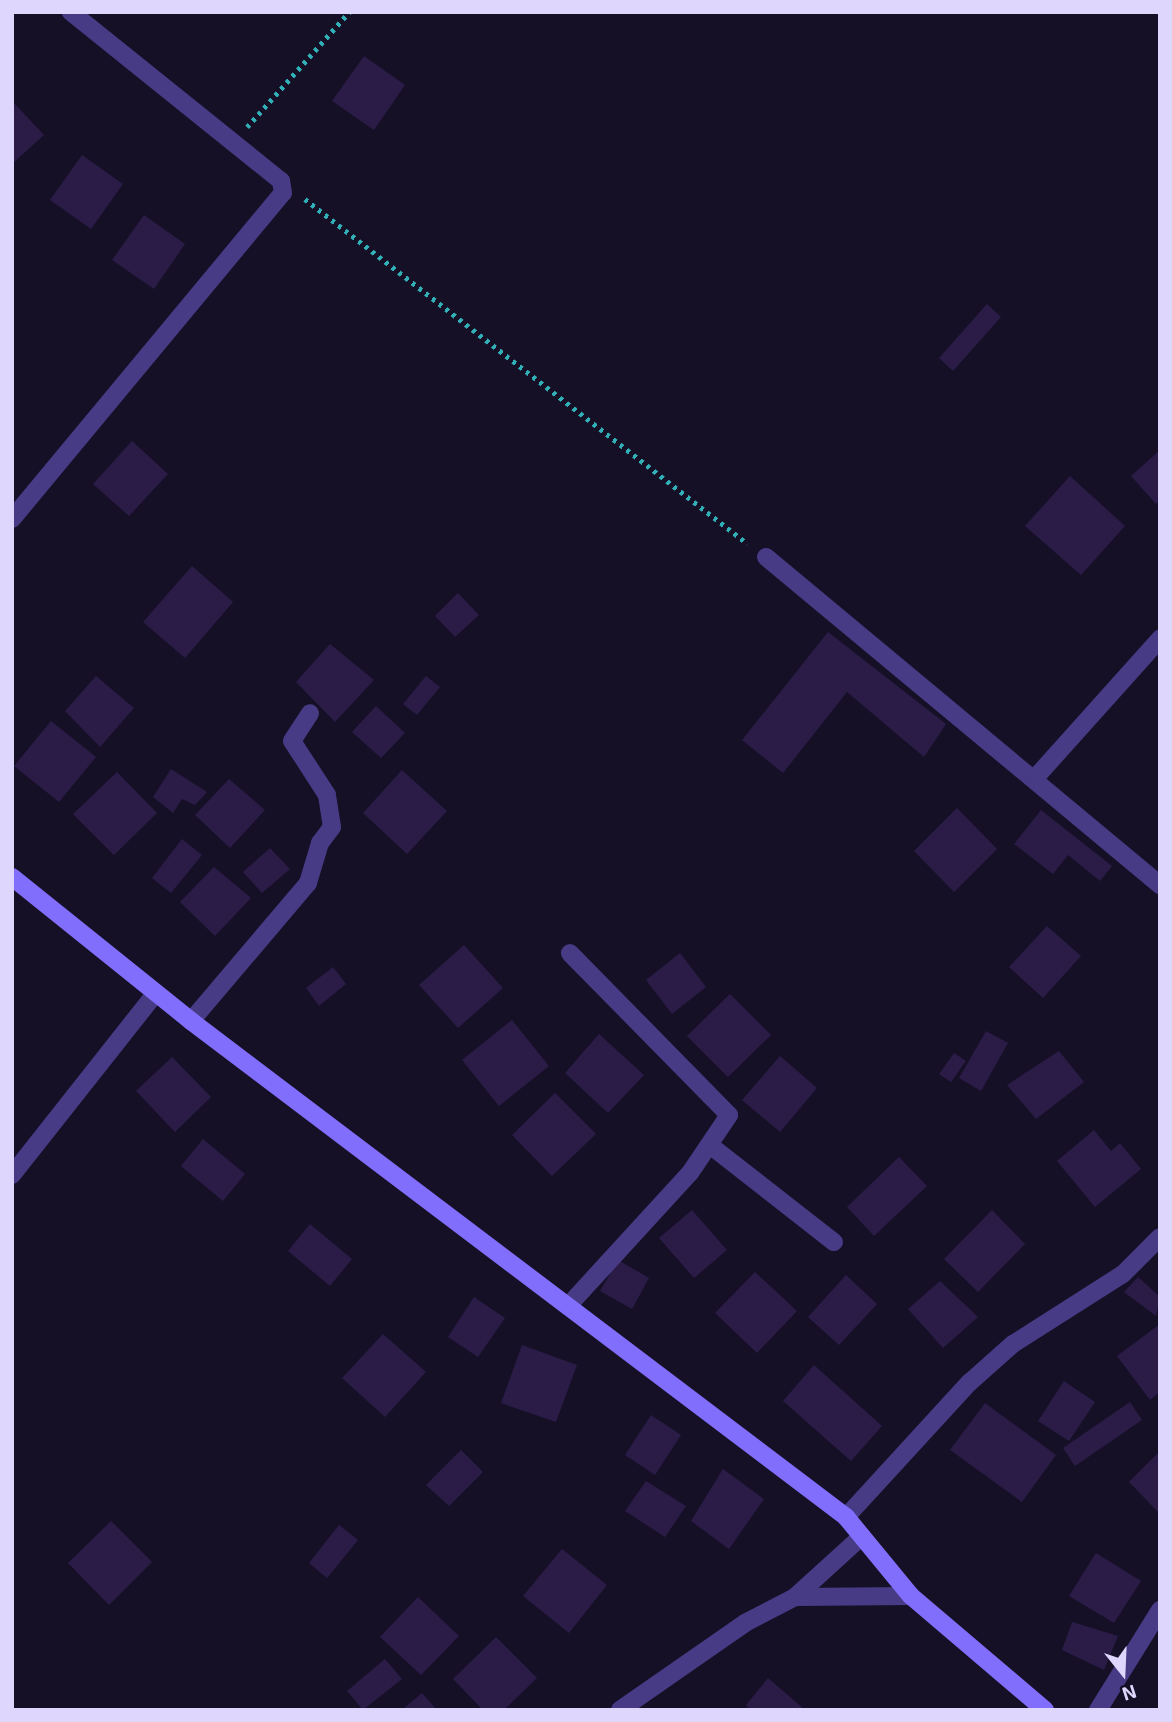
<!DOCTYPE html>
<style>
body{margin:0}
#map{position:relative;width:1172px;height:1722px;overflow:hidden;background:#161027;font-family:"Exo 2",sans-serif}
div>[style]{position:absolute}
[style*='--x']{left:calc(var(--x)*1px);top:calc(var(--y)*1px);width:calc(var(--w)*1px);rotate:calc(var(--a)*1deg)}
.building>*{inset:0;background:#2a1c47}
.path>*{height:4.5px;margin-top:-2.25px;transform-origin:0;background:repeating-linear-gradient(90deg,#31b0b7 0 3.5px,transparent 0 8.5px)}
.lane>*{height:18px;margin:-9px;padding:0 9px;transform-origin:9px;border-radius:9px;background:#473b85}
.street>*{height:18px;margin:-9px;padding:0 9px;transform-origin:9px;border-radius:9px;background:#473b85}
.secondary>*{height:18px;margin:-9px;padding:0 9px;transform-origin:9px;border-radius:9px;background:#826efd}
span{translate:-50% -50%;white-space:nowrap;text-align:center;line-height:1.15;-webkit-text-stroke:5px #161027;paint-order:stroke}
.frame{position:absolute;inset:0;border:14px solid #dfd6fe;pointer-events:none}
.north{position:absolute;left:1088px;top:1638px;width:70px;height:70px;-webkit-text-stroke:5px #161027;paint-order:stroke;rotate:162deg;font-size:19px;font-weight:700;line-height:28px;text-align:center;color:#dfd6fe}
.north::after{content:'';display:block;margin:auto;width:24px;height:32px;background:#dfd6fe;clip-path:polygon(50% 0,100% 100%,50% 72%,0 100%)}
</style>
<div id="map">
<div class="building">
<i style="clip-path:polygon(364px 56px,405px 85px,374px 130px,332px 101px)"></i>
<i style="clip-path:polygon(12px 101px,44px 135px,12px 164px)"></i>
<i style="clip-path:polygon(82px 155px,123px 184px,91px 229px,50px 200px)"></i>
<i style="clip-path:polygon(144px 215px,185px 244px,154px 289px,112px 260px)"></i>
<i style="clip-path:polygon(987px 304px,1001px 317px,953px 371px,939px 358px)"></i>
<i style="clip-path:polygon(132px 441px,168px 474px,129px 516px,93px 484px)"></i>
<i style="clip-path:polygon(1160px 450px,1160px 501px,1156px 504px,1131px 476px)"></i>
<i style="clip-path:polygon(1070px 476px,1125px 526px,1081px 575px,1025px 526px)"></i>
<i style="clip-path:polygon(192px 566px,233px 602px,185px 658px,143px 622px)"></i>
<i style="clip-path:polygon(458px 593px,479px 615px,455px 637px,435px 616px)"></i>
<i style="clip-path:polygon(828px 632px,946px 724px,924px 757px,847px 692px,783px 773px,742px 740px)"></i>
<i style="clip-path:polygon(330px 644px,374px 680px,335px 722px,296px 682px)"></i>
<i style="clip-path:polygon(96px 676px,134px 708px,100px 747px,65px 711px)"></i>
<i style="clip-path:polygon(426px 676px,440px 687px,417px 715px,403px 704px)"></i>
<i style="clip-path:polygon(376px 706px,405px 733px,381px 758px,352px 732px)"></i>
<i style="clip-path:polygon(51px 721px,96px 757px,59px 802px,14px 766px)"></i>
<i style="clip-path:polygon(171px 769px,207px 792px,195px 805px,182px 799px,173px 813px,153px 797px)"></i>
<i style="clip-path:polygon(402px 770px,447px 811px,407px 854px,363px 813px)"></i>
<i style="clip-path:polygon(117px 772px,157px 813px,114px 855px,73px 814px)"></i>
<i style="clip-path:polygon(229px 779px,265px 810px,230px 848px,195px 815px)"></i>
<i style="clip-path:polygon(957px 808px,997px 849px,954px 892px,914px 851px)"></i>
<i style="clip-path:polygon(1041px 810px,1112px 866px,1100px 881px,1068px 855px,1053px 874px,1014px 844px)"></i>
<i style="clip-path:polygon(182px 839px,202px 855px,171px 893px,152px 878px)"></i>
<i style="clip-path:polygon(270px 848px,290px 869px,262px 893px,243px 872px)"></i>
<i style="clip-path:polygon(214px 867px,251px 898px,215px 936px,180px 902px)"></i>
<i style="clip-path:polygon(1047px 926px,1081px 956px,1043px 998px,1009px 967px)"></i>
<i style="clip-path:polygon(464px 945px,503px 988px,458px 1028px,419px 985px)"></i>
<i style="clip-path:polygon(680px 953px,706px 987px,672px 1014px,646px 980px)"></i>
<i style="clip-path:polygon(333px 967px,346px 984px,319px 1006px,306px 988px)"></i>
<i style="clip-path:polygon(730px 994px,771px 1035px,728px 1077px,687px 1036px)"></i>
<i style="clip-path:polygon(512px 1020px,549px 1066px,499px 1106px,462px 1060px)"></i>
<i style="clip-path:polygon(986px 1031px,1008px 1043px,981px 1091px,959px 1078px)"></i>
<i style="clip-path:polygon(599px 1034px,644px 1075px,608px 1113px,565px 1073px)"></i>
<i style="clip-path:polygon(1059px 1051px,1084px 1082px,1036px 1119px,1007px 1085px)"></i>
<i style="clip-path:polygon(954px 1053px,966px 1061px,951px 1082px,939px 1074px)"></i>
<i style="clip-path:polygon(780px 1056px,817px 1088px,780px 1132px,742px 1100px)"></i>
<i style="clip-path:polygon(172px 1057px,211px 1097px,175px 1132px,136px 1091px)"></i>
<i style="clip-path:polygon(555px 1093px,596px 1134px,552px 1176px,512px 1135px)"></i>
<i style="clip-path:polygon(1094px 1130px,1111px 1151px,1120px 1143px,1141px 1169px,1095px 1207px,1057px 1161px)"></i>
<i style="clip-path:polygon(203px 1139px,245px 1174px,223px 1201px,181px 1166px)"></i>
<i style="clip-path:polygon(899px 1157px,927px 1186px,874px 1236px,847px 1207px)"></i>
<i style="clip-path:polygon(692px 1210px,727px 1250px,694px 1278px,659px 1238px)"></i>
<i style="clip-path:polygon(992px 1210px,1025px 1244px,978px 1292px,944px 1259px)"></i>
<i style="clip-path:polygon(310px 1224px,352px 1259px,330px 1286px,288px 1251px)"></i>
<i style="clip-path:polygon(618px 1260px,649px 1278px,632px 1309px,600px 1291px)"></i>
<i style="clip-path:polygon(755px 1272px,797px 1311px,757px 1353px,715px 1313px)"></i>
<i style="clip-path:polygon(846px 1275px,877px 1304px,839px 1345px,808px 1317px)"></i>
<i style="clip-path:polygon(1138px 1277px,1160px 1297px,1156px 1316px,1124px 1292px)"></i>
<i style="clip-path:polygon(940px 1281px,978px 1317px,943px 1348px,908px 1309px)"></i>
<i style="clip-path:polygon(474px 1297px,505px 1318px,478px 1357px,448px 1337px)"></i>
<i style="clip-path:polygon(1160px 1324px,1160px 1392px,1150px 1400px,1117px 1356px)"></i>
<i style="clip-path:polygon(383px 1334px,426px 1372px,385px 1417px,342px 1378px)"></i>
<i style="clip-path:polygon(522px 1345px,577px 1365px,556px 1422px,501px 1403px)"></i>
<i style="clip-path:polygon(814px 1365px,882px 1426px,851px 1461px,783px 1401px)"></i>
<i style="clip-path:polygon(1064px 1381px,1095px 1402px,1069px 1441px,1038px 1421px)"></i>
<i style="clip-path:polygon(1130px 1402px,1142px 1420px,1075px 1466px,1063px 1448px)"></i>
<i style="clip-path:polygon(985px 1403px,1056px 1455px,1022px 1502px,950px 1450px)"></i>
<i style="clip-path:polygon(651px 1415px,681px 1435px,655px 1475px,625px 1455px)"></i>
<i style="clip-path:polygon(461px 1450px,483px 1472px,449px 1506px,426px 1485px)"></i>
<i style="clip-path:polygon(1160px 1451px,1160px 1514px,1129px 1482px)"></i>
<i style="clip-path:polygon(723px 1469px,764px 1499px,729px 1549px,691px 1521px)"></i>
<i style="clip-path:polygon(646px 1481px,686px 1506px,665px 1537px,625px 1511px)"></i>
<i style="clip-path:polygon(111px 1521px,152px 1562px,109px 1605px,68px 1563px)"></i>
<i style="clip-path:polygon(339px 1525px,358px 1540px,327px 1578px,309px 1563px)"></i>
<i style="clip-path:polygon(562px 1549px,607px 1585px,569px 1633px,523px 1596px)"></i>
<i style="clip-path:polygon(1096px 1553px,1141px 1581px,1114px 1623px,1069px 1596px)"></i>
<i style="clip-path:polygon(418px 1597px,459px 1636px,421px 1675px,380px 1637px)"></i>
<i style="clip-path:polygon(1072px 1622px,1118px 1636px,1104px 1670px,1062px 1650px)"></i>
<i style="clip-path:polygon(496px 1637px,537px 1678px,504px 1710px,483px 1710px,453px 1679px)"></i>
<i style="clip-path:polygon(385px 1659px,402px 1679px,363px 1710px,347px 1691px)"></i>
<i style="clip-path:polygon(768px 1678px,805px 1710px,751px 1710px,746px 1705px)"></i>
<i style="clip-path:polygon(422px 1693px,437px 1710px,402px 1710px)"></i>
</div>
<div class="path">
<i style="--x:247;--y:127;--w:154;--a:-48.4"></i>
<i style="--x:305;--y:199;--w:561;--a:37.91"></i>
</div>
<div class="lane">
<i style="--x:12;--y:1175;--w:231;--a:-51.7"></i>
</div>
<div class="street">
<i style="--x:12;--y:519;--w:424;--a:-50.3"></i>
<i style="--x:283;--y:193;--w:12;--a:-99"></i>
<i style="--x:281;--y:181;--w:270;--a:-141.2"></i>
<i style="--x:766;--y:557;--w:513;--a:39.78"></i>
<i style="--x:1036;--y:777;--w:186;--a:-48.1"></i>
<i style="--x:191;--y:1021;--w:181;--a:-49.7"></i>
<i style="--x:308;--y:883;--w:42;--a:-73.3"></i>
<i style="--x:320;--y:843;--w:20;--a:-53"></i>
<i style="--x:332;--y:827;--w:32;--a:-99"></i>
<i style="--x:327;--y:795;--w:64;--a:-122.9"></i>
<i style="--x:292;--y:741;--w:33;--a:-57"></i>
<i style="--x:711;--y:1146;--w:156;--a:38"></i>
<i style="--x:568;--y:1306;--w:180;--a:-47.5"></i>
<i style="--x:690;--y:1173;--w:70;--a:-56.1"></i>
<i style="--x:729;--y:1115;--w:227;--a:-134.5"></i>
<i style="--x:846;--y:1517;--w:182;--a:-47.5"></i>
<i style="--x:969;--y:1383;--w:59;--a:-41.6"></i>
<i style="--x:1013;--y:1344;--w:130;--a:-32.5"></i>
<i style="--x:1123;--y:1274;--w:52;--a:-45"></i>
<i style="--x:795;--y:1597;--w:116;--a:-0.5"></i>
<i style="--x:620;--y:1710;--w:152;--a:-34.8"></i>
<i style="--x:745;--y:1623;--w:56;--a:-27.5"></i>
<i style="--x:795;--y:1597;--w:89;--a:-42.3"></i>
<i style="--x:1098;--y:1710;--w:118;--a:-58.2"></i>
</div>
<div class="secondary">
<i style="--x:12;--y:877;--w:230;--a:38.8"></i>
<i style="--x:191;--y:1021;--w:822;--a:37.13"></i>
<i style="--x:846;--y:1517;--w:102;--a:50.6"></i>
<i style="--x:911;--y:1596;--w:176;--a:40.4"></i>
</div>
<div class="frame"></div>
<div class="north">N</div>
</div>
